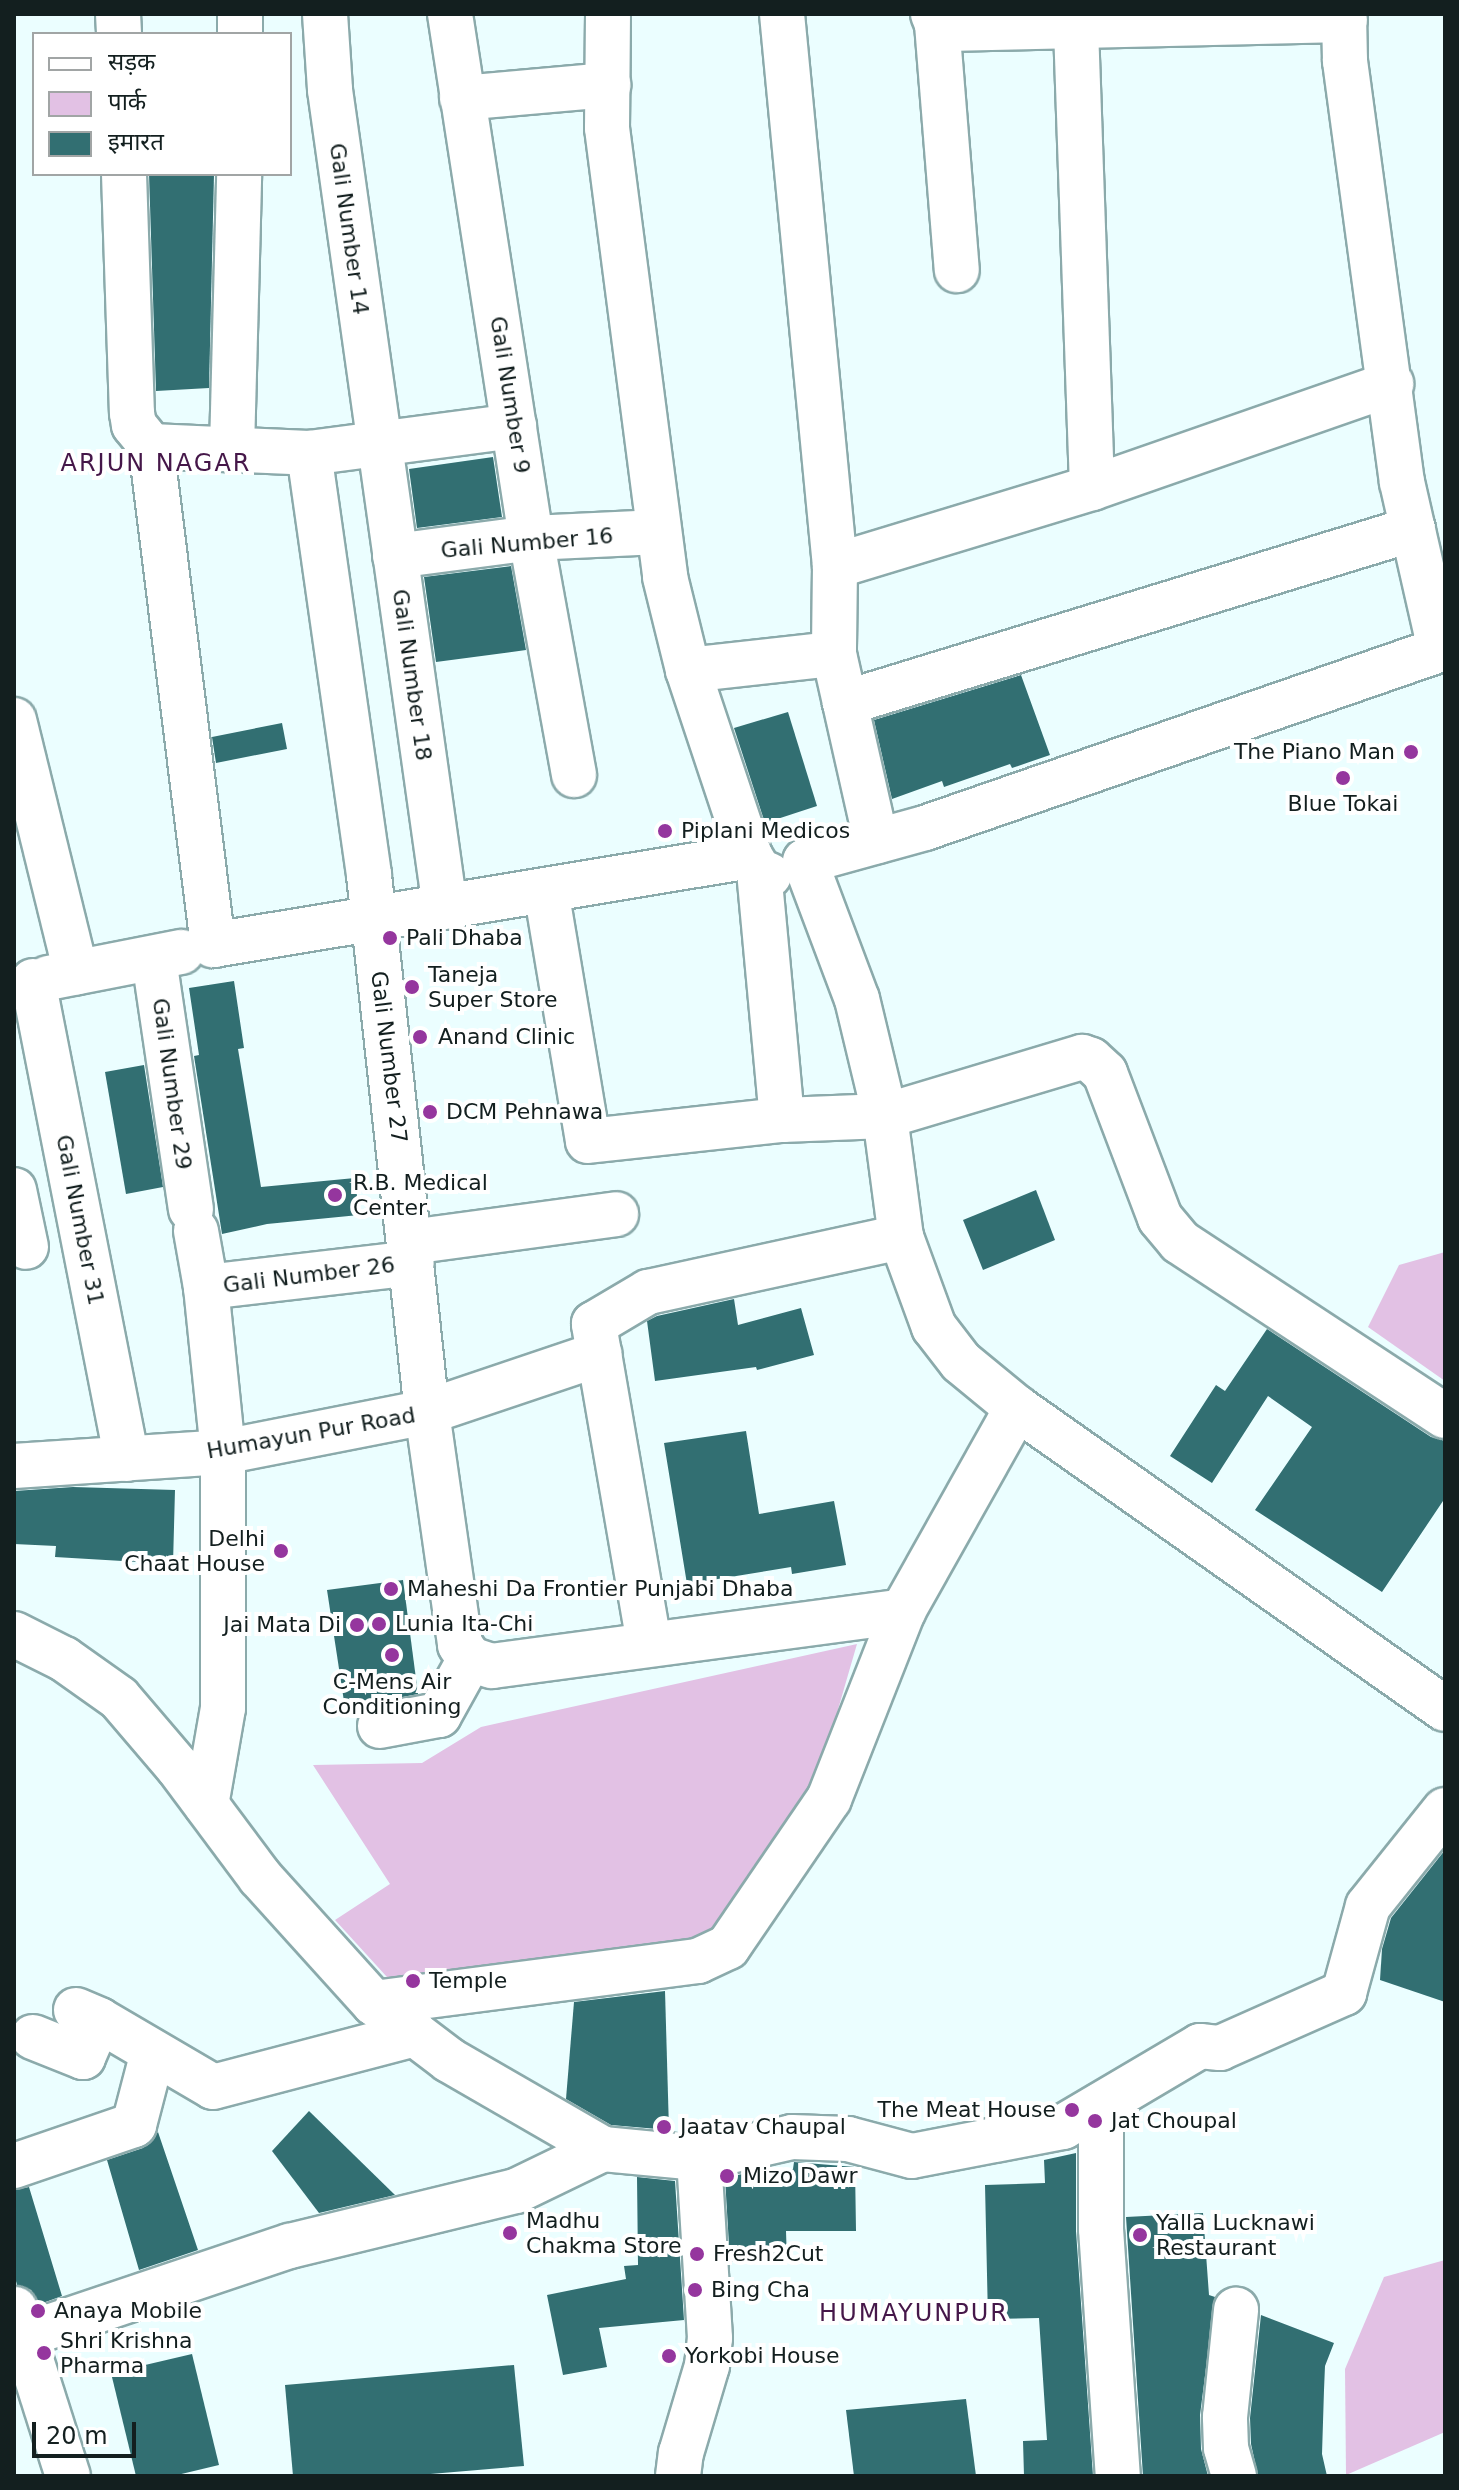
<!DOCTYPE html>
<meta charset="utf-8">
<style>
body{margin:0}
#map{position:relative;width:1459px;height:2490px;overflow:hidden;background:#ebfeff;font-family:"DejaVu Sans","Noto Sans Devanagari",sans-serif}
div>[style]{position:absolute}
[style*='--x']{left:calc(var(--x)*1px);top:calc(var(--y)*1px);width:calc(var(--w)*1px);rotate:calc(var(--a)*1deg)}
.green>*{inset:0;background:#e2c1e4}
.building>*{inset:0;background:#326f72}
.roads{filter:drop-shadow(2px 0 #8baaab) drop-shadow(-2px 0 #8baaab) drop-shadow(0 2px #8baaab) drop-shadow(0 -2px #8baaab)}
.minor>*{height:44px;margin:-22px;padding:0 22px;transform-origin:22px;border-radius:22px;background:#fff}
.dots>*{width:22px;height:22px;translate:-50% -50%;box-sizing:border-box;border:4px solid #fff;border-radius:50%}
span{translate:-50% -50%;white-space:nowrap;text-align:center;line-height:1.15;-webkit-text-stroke:8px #fff;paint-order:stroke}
.street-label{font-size:22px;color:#131f1f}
.poi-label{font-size:22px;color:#131f1f}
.right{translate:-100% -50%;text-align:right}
.left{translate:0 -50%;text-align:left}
.neighbourhood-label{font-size:24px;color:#451749;letter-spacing:2px}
.frame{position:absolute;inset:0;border:16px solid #131f1f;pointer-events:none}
.legend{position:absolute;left:32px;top:32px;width:260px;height:144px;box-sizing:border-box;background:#fff;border:2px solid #a1a5a5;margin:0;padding:10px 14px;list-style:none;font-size:24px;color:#131f1f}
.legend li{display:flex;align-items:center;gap:16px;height:40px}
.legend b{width:40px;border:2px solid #a1a5a5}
.scale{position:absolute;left:32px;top:2422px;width:104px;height:36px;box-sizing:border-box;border:4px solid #131f1f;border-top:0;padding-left:10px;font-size:24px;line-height:28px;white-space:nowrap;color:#131f1f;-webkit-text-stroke:6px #fff;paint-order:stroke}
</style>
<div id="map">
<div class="green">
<i style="clip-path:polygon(1445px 1252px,1445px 1381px,1368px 1327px,1399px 1265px)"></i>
<i style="clip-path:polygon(857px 1644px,816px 1785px,725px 1924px,679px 1954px,397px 1988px,335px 1920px,390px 1884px,313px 1765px,422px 1763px,481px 1727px)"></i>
<i style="clip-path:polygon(1445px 2260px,1445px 2432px,1346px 2475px,1345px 2369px,1384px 2277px)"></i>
</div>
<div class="building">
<i style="clip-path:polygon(149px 174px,214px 174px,209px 388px,156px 391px)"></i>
<i style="clip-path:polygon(493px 457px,502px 517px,417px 528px,409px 469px)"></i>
<i style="clip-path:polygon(511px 566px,526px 650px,436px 662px,424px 577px)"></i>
<i style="clip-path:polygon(1021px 675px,1050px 755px,1012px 768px,1010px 764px,944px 787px,942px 781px,892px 799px,874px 720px)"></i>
<i style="clip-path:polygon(788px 712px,817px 806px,765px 823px,734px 728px)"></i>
<i style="clip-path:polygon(282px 723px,287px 749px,216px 763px,212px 737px)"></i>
<i style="clip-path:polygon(234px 981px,244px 1048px,238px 1049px,261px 1187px,355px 1178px,359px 1215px,267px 1224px,222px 1234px,194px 1056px,199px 1055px,189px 988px)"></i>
<i style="clip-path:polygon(144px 1065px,163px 1187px,126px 1194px,105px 1072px)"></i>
<i style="clip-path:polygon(1036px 1190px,1055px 1240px,983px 1270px,963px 1220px)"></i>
<i style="clip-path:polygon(734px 1299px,738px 1325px,801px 1308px,814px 1355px,757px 1370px,756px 1367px,655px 1381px,647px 1321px,657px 1316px)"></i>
<i style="clip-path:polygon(1267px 1329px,1431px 1437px,1445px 1441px,1445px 1498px,1382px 1592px,1255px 1510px,1312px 1427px,1268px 1396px,1212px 1483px,1170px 1456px,1216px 1385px,1225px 1391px)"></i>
<i style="clip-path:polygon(746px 1431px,759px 1514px,834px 1501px,846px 1565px,792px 1574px,791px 1567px,687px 1584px,664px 1443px)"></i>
<i style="clip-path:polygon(73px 1487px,175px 1490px,173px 1564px,55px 1557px,56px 1546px,14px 1544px,14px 1491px)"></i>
<i style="clip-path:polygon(403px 1580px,418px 1694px,345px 1708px,327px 1590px)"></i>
<i style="clip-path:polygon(1445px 1850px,1445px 2002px,1380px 1980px,1382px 1949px,1391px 1918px)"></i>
<i style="clip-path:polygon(665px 1991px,669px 2130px,611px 2125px,566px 2099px,574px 2002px)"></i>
<i style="clip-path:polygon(309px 2111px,395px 2195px,319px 2213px,272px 2151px)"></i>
<i style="clip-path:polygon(158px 2132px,198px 2250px,139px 2270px,107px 2160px,143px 2148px)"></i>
<i style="clip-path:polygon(1076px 2153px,1076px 2231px,1093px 2476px,1024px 2476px,1023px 2441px,1047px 2440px,1039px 2318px,988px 2319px,985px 2185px,1045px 2183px,1044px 2160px)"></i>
<i style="clip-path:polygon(794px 2162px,855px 2167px,856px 2231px,786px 2231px,787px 2262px,730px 2262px,725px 2178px,764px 2169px,793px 2169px)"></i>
<i style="clip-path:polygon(637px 2177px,675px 2181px,684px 2320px,599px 2328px,607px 2367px,563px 2375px,547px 2295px,626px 2279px,624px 2266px,638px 2265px)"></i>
<i style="clip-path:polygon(29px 2187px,62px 2296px,40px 2304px,31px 2290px,17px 2285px,14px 2273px,14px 2190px)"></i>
<i style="clip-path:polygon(1203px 2213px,1209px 2295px,1215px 2297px,1200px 2415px,1201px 2449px,1208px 2476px,1143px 2476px,1126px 2217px)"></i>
<i style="clip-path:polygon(1261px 2315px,1334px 2343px,1325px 2366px,1324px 2390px,1322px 2454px,1327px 2476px,1258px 2476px,1251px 2444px,1250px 2418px)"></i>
<i style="clip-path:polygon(192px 2354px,219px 2465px,173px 2476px,136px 2476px,111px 2373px)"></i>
<i style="clip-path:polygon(514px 2365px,524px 2466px,407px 2476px,293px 2476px,285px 2385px)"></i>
<i style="clip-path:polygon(966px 2399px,976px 2476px,854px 2476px,846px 2410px)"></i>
</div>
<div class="roads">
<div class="minor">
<i style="--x:118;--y:14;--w:20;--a:87"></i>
<i style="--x:325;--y:14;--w:76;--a:86.2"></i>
<i style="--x:330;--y:90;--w:825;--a:81.99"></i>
<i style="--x:450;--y:14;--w:530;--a:81.21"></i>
<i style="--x:531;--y:538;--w:241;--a:79.7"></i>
<i style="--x:608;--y:14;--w:114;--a:90.5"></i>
<i style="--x:607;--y:128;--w:453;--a:82.6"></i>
<i style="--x:665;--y:577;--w:96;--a:76.1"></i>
<i style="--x:688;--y:670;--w:196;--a:71.6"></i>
<i style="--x:750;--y:856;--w:17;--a:59"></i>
<i style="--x:759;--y:871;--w:11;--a:22"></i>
<i style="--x:782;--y:14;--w:555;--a:84.52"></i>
<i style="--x:835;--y:566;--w:88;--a:90.7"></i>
<i style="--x:834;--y:654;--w:192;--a:77.3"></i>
<i style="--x:933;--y:14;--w:11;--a:68"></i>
<i style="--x:937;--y:24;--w:11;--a:27"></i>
<i style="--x:947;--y:29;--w:398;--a:-1.3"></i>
<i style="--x:1344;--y:14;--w:47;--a:88.8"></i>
<i style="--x:1345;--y:61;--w:425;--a:82.3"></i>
<i style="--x:1402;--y:482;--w:171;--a:77.2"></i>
<i style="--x:937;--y:24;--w:247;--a:85.4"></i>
<i style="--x:1076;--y:28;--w:460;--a:88"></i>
<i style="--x:240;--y:34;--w:20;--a:-90"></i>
<i style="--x:462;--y:98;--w:147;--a:-5.1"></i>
<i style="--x:124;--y:174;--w:239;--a:88.1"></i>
<i style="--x:132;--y:413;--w:12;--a:81"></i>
<i style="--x:134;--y:425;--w:27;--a:51"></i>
<i style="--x:151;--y:446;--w:158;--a:2.5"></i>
<i style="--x:309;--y:453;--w:207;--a:-7.5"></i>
<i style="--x:151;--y:446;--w:503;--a:82.92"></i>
<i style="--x:213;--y:945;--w:544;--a:-9.41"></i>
<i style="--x:232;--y:449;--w:275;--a:-88.5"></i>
<i style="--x:309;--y:453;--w:426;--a:81.9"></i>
<i style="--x:369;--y:875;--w:540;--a:83.84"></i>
<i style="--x:427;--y:1412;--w:235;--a:81.9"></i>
<i style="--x:460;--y:1645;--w:17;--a:54"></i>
<i style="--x:470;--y:1659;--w:23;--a:18"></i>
<i style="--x:492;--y:1666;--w:415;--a:-7.6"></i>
<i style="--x:395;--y:556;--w:137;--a:-7.5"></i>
<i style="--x:531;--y:538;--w:128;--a:-2.7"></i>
<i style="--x:835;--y:566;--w:269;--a:-16.9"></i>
<i style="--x:1092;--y:488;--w:317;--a:-19.2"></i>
<i style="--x:1445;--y:648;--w:550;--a:160.91"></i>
<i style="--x:925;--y:828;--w:124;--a:164.6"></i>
<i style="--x:805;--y:861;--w:147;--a:69.4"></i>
<i style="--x:857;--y:999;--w:120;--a:76.5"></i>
<i style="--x:885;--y:1116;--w:122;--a:82.5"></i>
<i style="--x:901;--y:1237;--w:96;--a:69.9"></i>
<i style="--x:934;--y:1327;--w:44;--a:52.4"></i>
<i style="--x:961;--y:1362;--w:72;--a:39.4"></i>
<i style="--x:1017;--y:1408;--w:523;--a:35.12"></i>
<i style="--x:688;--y:670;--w:147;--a:-6.3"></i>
<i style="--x:845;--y:703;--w:594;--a:-17.03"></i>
<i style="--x:14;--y:720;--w:260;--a:76.2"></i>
<i style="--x:759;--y:871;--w:250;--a:84.7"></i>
<i style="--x:546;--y:890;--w:254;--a:80.5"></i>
<i style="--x:588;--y:1141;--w:195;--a:-6.2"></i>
<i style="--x:782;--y:1120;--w:103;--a:-2.2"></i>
<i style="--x:885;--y:1116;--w:206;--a:-16.7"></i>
<i style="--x:1082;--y:1057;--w:9;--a:18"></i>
<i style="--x:1091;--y:1060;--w:19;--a:43"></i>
<i style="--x:1105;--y:1073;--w:155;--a:69.2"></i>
<i style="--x:1160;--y:1218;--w:31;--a:50"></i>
<i style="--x:1180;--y:1242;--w:317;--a:33.3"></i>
<i style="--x:154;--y:959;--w:253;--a:81.6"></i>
<i style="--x:48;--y:978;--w:136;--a:-11.1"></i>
<i style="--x:33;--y:981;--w:487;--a:78.9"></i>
<i style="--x:14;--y:1190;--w:58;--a:78.1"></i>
<i style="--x:196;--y:1231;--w:57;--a:79.9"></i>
<i style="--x:206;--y:1287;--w:166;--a:84.1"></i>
<i style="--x:223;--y:1452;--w:256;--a:90"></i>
<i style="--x:223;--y:1708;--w:98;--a:99.9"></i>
<i style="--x:410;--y:1242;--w:208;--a:-7.7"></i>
<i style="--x:206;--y:1287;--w:207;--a:-6.6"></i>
<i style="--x:14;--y:1466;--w:209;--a:-3.8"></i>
<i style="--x:223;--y:1452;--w:208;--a:-11.1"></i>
<i style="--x:427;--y:1412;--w:182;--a:-18.6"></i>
<i style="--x:14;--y:1634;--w:56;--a:26.6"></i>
<i style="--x:64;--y:1659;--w:67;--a:35.3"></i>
<i style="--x:119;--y:1698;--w:91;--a:49.5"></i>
<i style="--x:178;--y:1767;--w:137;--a:53.3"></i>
<i style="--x:260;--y:1877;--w:170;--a:47.9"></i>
<i style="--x:374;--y:2003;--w:94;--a:37.2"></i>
<i style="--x:449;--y:2060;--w:178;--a:30"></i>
<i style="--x:649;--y:1643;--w:324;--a:-99.8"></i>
<i style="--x:594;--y:1324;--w:63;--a:-30.7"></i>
<i style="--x:648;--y:1292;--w:259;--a:-12.3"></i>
<i style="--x:380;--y:1726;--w:60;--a:-10.6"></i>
<i style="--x:439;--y:1715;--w:64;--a:-61"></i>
<i style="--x:374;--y:2003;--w:327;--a:-7.4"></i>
<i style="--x:698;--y:1961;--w:33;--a:-25"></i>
<i style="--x:728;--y:1947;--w:179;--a:-55.7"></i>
<i style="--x:829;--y:1799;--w:202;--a:-68.5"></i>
<i style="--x:903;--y:1611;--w:233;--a:-60.7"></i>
<i style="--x:76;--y:2010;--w:25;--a:23"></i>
<i style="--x:99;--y:2020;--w:132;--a:30.4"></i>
<i style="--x:213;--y:2087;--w:209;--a:-14.7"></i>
<i style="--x:33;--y:2037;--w:54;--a:21.8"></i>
<i style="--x:83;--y:2057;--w:40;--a:-66.6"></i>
<i style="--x:1101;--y:2105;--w:124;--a:90"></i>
<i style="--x:1101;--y:2229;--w:248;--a:86.1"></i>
<i style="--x:14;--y:2166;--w:127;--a:-18.9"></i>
<i style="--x:134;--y:2125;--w:75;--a:-75.4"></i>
<i style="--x:15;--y:2309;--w:175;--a:72.4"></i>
<i style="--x:22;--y:2336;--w:283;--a:-18.6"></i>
<i style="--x:290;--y:2246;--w:233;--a:-13.7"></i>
<i style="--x:516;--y:2191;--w:97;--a:-25.8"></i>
<i style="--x:603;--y:2149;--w:96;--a:5.4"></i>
<i style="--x:699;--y:2158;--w:95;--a:-12.7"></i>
<i style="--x:792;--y:2137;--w:56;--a:2"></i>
<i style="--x:848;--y:2139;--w:66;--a:14.9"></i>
<i style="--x:912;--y:2156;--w:154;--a:-10.9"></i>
<i style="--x:1063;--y:2127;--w:159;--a:-30.6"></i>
<i style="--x:1200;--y:2046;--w:20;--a:6"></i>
<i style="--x:1220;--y:2048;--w:136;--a:-23.9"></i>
<i style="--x:1344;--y:1993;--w:90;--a:-74.6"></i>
<i style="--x:1368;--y:1906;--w:123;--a:-51.3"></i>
<i style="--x:678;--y:2476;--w:23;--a:-83"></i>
<i style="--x:681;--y:2453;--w:91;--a:-73.4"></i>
<i style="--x:707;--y:2366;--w:28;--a:-84"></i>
<i style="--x:710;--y:2338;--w:180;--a:-93.5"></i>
<i style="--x:1234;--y:2476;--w:29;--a:-106"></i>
<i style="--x:1226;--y:2448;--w:31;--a:-92"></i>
<i style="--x:1225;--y:2417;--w:108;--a:-84.1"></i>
</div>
</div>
<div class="dots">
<i style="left:1411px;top:752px;background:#95369e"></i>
<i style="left:1343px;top:778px;background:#95369e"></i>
<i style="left:665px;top:831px;background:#95369e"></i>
<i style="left:390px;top:938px;background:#95369e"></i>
<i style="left:412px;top:987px;background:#95369e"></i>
<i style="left:420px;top:1037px;background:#95369e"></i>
<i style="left:430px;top:1112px;background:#95369e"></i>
<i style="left:335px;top:1195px;background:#95369e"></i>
<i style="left:281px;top:1551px;background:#95369e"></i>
<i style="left:391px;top:1589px;background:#95369e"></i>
<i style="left:379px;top:1624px;background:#95369e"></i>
<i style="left:357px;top:1625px;background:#95369e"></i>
<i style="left:392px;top:1655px;background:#95369e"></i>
<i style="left:413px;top:1981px;background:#95369e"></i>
<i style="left:1072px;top:2110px;background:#95369e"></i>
<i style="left:1095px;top:2121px;background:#95369e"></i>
<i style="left:664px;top:2127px;background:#95369e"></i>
<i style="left:727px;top:2176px;background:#95369e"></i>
<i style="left:510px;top:2233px;background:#95369e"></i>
<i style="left:1140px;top:2235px;background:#95369e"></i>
<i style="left:697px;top:2254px;background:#95369e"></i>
<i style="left:695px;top:2290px;background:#95369e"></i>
<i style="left:38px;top:2311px;background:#95369e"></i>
<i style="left:44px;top:2353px;background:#95369e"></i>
<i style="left:669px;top:2356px;background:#95369e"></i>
</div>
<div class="street-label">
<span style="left:349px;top:229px;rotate:82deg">Gali Number 14</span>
<span style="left:510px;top:395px;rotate:81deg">Gali Number 9</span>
<span style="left:527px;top:543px;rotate:-5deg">Gali Number 16</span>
<span style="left:412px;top:675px;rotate:82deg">Gali Number 18</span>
<span style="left:389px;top:1057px;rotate:83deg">Gali Number 27</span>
<span style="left:172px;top:1084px;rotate:82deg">Gali Number 29</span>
<span style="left:80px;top:1220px;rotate:79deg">Gali Number 31</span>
<span style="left:309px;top:1275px;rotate:-7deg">Gali Number 26</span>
<span style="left:311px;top:1433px;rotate:-10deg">Humayun Pur Road</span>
</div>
<div class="poi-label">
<span class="right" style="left:1395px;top:752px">The Piano Man</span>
<span style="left:1343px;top:804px">Blue Tokai</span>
<span class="left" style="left:681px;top:831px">Piplani Medicos</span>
<span class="left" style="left:406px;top:938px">Pali Dhaba</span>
<span class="left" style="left:428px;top:987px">Taneja<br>Super Store</span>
<span class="left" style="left:438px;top:1037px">Anand Clinic</span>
<span class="left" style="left:446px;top:1112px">DCM Pehnawa</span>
<span class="left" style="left:353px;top:1195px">R.B. Medical<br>Center</span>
<span class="right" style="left:265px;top:1551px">Delhi<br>Chaat House</span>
<span class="left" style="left:407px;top:1589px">Maheshi Da Frontier Punjabi Dhaba</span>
<span class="left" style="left:395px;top:1624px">Lunia Ita-Chi</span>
<span class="right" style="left:341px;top:1625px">Jai Mata Di</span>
<span style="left:392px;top:1694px">C-Mens Air<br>Conditioning</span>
<span class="left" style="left:429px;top:1981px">Temple</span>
<span class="right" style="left:1056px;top:2110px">The Meat House</span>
<span class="left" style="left:1111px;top:2121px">Jat Choupal</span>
<span class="left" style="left:680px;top:2127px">Jaatav Chaupal</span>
<span class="left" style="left:743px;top:2176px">Mizo Dawr</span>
<span class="left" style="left:526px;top:2233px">Madhu<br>Chakma Store</span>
<span class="left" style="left:1156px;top:2235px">Yalla Lucknawi<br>Restaurant</span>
<span class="left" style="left:713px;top:2254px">Fresh2Cut</span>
<span class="left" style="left:711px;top:2290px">Bing Cha</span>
<span class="left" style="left:54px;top:2311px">Anaya Mobile</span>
<span class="left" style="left:60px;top:2353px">Shri Krishna<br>Pharma</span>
<span class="left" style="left:685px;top:2356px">Yorkobi House</span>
</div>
<div class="neighbourhood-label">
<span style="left:156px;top:464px">ARJUN NAGAR</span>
<span style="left:914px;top:2314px">HUMAYUNPUR</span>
</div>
<div class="frame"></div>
<ul class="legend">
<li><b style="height:10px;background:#fff"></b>सड़क</li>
<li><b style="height:22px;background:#e2c1e4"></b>पार्क</li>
<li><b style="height:22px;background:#326f72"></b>इमारत</li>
</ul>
<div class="scale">20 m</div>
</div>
